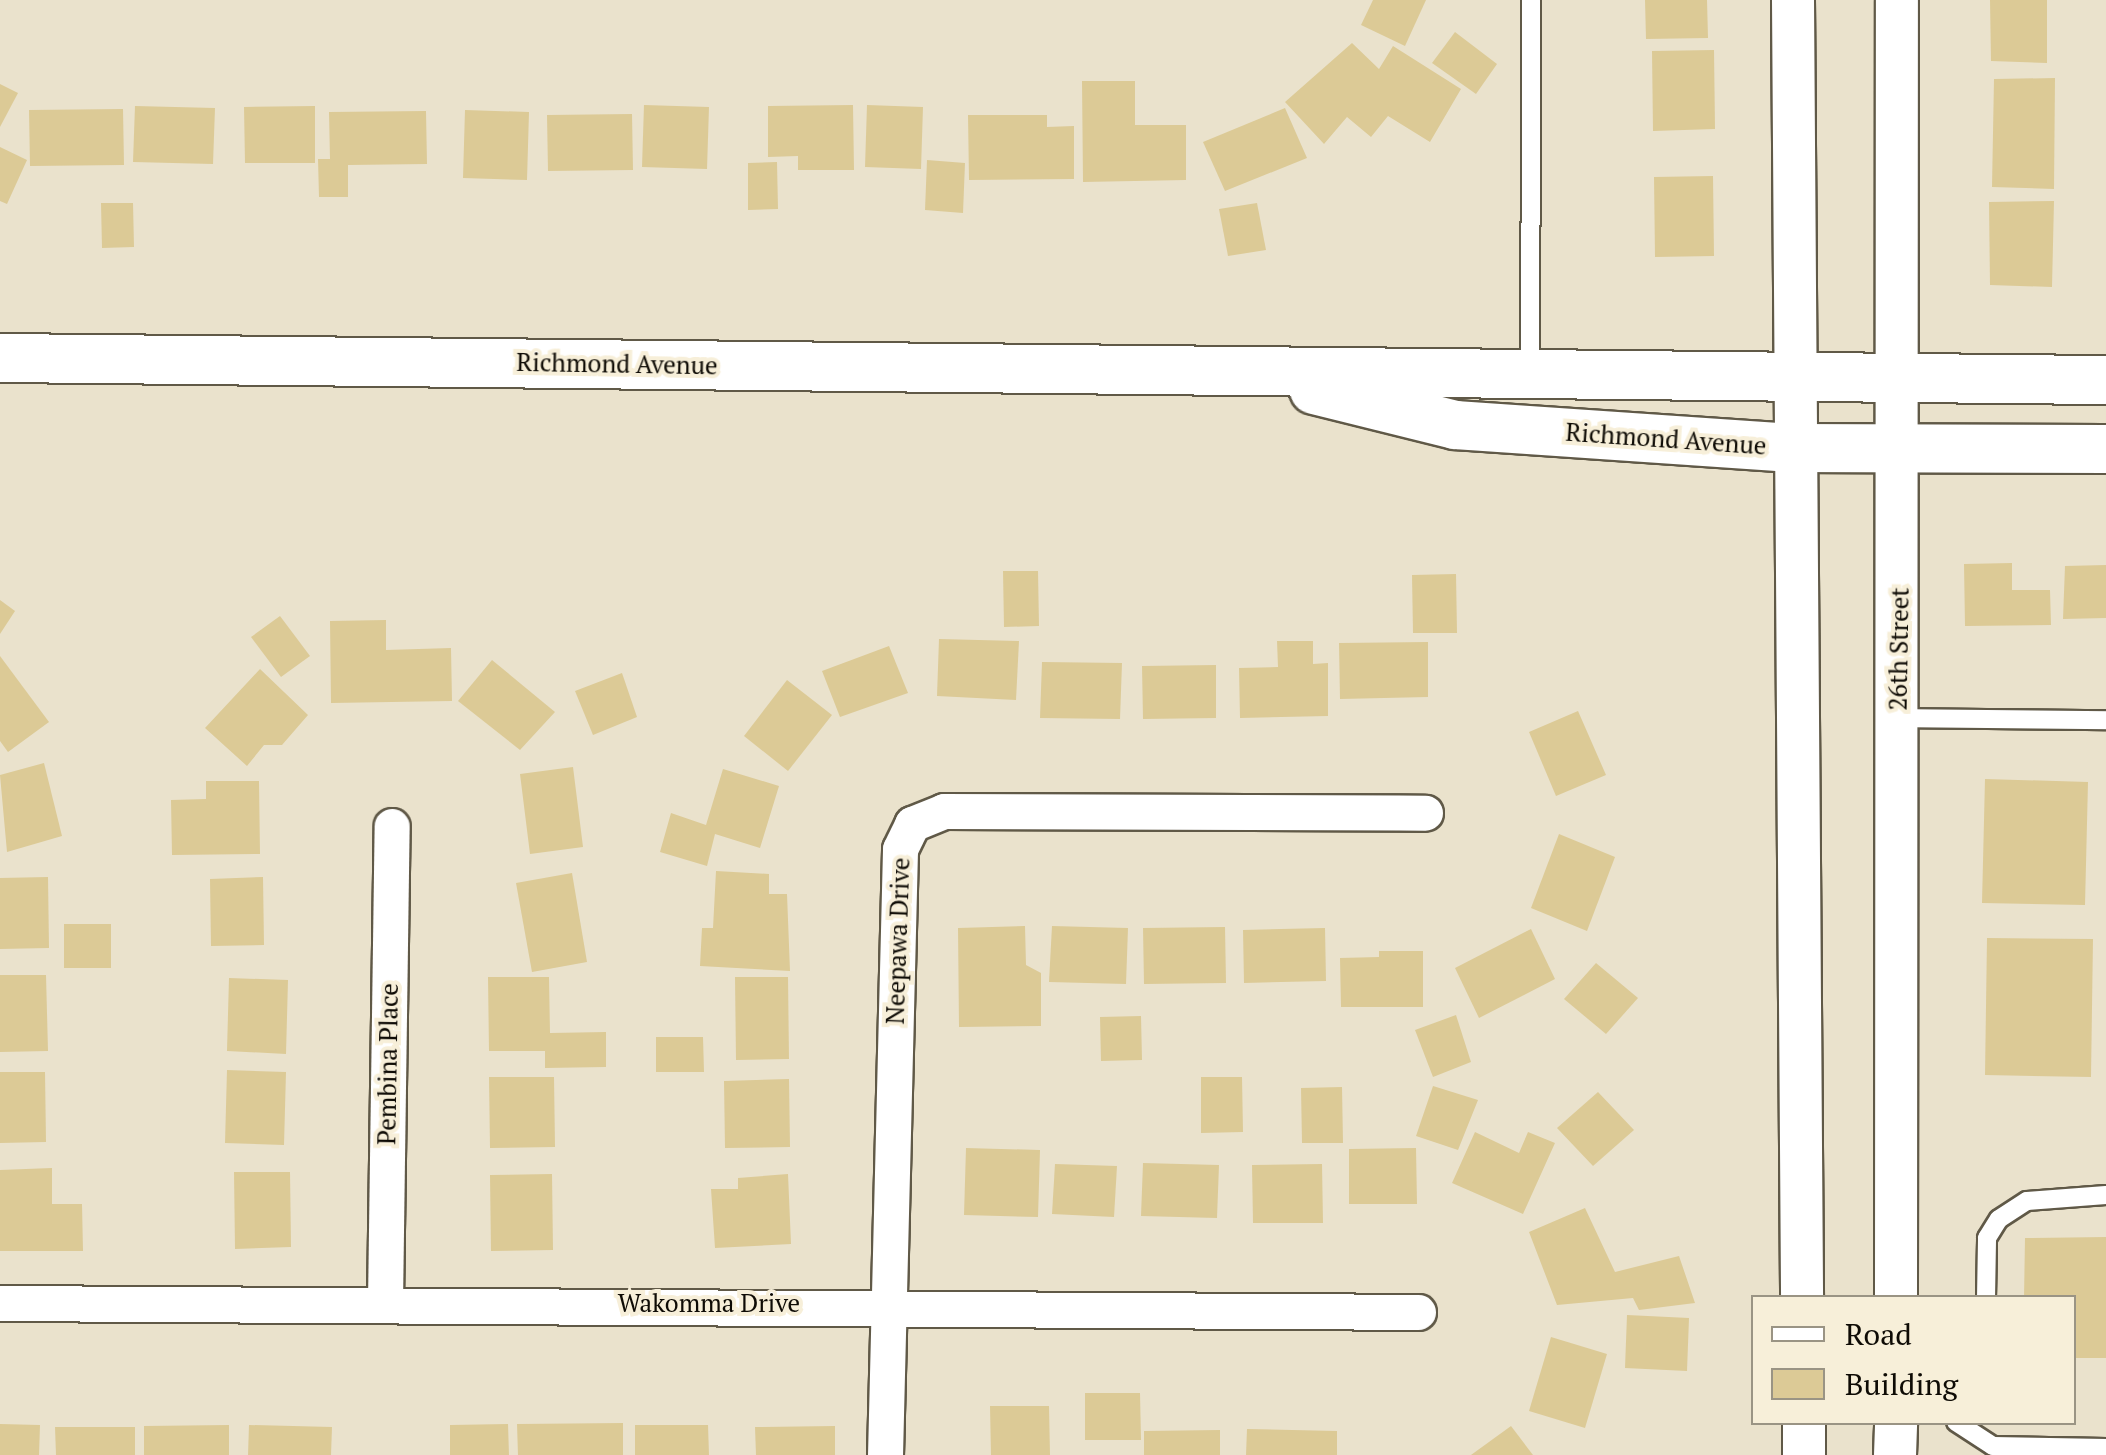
<!DOCTYPE html>
<style>
body{margin:0}
#map{position:relative;width:2106px;height:1455px;overflow:hidden;background:#eae2cc;font-family:"PT Serif",serif}
div>[style]{position:absolute}
[style*='--x']{left:calc(var(--x)*1px);top:calc(var(--y)*1px);width:calc(var(--w)*1px);rotate:calc(var(--a)*1deg)}
.building>*{inset:0;background:#dcca96}
.roads{filter:drop-shadow(2px 0 #605947) drop-shadow(-2px 0 #605947) drop-shadow(0 2px #605947) drop-shadow(0 -2px #605947)}
.service>*{height:18px;margin:-9px;padding:0 9px;transform-origin:9px;border-radius:9px;background:#fff}
.minor>*{height:35px;margin:-17.5px;padding:0 17.5px;transform-origin:17.5px;border-radius:17.5px;background:#fff}
.tertiary>*{height:42px;margin:-21px;padding:0 21px;transform-origin:21px;border-radius:21px;background:#fff}
.secondary>*{height:48px;margin:-24px;padding:0 24px;transform-origin:24px;border-radius:24px;background:#fff}
span{translate:-50% -50%;white-space:nowrap;text-align:center;line-height:1.15;-webkit-text-stroke:8px #f7efd9;paint-order:stroke}
.street-label{font-size:25px;color:#0e0b05}
.legend{position:absolute;left:1751px;top:1295px;width:325px;height:130px;box-sizing:border-box;background:#f7efd9;border:2px solid #9a9484;margin:0;padding:12px 18px;list-style:none;font-size:30px;color:#0e0b05}
.legend li{display:flex;align-items:center;gap:20px;height:50px}
.legend b{width:50px;border:2px solid #9a9484}
</style>
<div id="map">
<div class="building">
<i style="clip-path:polygon(1373px 0,1426px 0,1405px 46px,1361px 25px)"></i>
<i style="clip-path:polygon(1645px 0,1707px 0,1708px 38px,1646px 39px)"></i>
<i style="clip-path:polygon(1990px 0,2047px 0,2047px 63px,1991px 61px)"></i>
<i style="clip-path:polygon(1455px 32px,1497px 64px,1476px 94px,1432px 63px)"></i>
<i style="clip-path:polygon(1352px 43px,1379px 69px,1393px 46px,1461px 89px,1430px 142px,1388px 116px,1371px 137px,1347px 117px,1324px 144px,1285px 102px)"></i>
<i style="clip-path:polygon(1714px 50px,1715px 129px,1653px 131px,1652px 51px)"></i>
<i style="clip-path:polygon(2055px 78px,2054px 189px,1992px 187px,1994px 79px)"></i>
<i style="clip-path:polygon(1082px 81px,1135px 81px,1135px 125px,1186px 125px,1186px 180px,1083px 182px)"></i>
<i style="clip-path:polygon(0 84px,18px 93px,0 127px)"></i>
<i style="clip-path:polygon(644px 105px,709px 107px,707px 169px,642px 167px)"></i>
<i style="clip-path:polygon(853px 105px,854px 170px,798px 170px,798px 156px,768px 157px,768px 106px)"></i>
<i style="clip-path:polygon(867px 105px,923px 107px,921px 169px,865px 167px)"></i>
<i style="clip-path:polygon(135px 106px,215px 108px,213px 164px,133px 162px)"></i>
<i style="clip-path:polygon(315px 106px,315px 163px,245px 163px,244px 107px)"></i>
<i style="clip-path:polygon(1285px 108px,1307px 158px,1225px 191px,1203px 142px)"></i>
<i style="clip-path:polygon(123px 109px,124px 165px,30px 166px,29px 110px)"></i>
<i style="clip-path:polygon(465px 110px,529px 112px,527px 180px,463px 178px)"></i>
<i style="clip-path:polygon(426px 111px,427px 164px,348px 165px,348px 197px,319px 197px,318px 159px,330px 159px,329px 112px)"></i>
<i style="clip-path:polygon(632px 114px,633px 170px,548px 171px,547px 115px)"></i>
<i style="clip-path:polygon(968px 115px,1047px 115px,1047px 127px,1074px 126px,1074px 179px,969px 180px)"></i>
<i style="clip-path:polygon(0 147px,27px 160px,7px 204px,0 201px)"></i>
<i style="clip-path:polygon(927px 160px,965px 163px,963px 213px,925px 210px)"></i>
<i style="clip-path:polygon(777px 162px,778px 209px,748px 210px,748px 163px)"></i>
<i style="clip-path:polygon(1713px 176px,1714px 256px,1655px 257px,1654px 177px)"></i>
<i style="clip-path:polygon(2054px 201px,2052px 287px,1990px 285px,1989px 202px)"></i>
<i style="clip-path:polygon(101px 203px,133px 203px,134px 247px,102px 248px)"></i>
<i style="clip-path:polygon(1257px 203px,1266px 250px,1228px 256px,1219px 209px)"></i>
<i style="clip-path:polygon(2012px 563px,2012px 590px,2050px 590px,2051px 625px,1965px 626px,1964px 564px)"></i>
<i style="clip-path:polygon(2106px 565px,2106px 618px,2063px 619px,2065px 566px)"></i>
<i style="clip-path:polygon(1003px 571px,1038px 571px,1039px 626px,1004px 627px)"></i>
<i style="clip-path:polygon(1456px 574px,1457px 633px,1413px 633px,1412px 575px)"></i>
<i style="clip-path:polygon(0 600px,15px 611px,0 634px)"></i>
<i style="clip-path:polygon(280px 616px,310px 656px,281px 677px,251px 637px)"></i>
<i style="clip-path:polygon(386px 620px,386px 650px,451px 648px,452px 701px,331px 703px,330px 621px)"></i>
<i style="clip-path:polygon(939px 639px,1019px 641px,1016px 700px,937px 696px)"></i>
<i style="clip-path:polygon(1277px 641px,1313px 641px,1313px 664px,1328px 663px,1328px 716px,1240px 718px,1239px 668px,1278px 667px)"></i>
<i style="clip-path:polygon(1428px 642px,1428px 697px,1340px 699px,1339px 643px)"></i>
<i style="clip-path:polygon(889px 646px,908px 693px,840px 717px,822px 671px)"></i>
<i style="clip-path:polygon(0 656px,49px 722px,8px 752px,0 741px)"></i>
<i style="clip-path:polygon(492px 660px,555px 712px,520px 750px,458px 701px)"></i>
<i style="clip-path:polygon(1042px 662px,1122px 663px,1120px 719px,1040px 718px)"></i>
<i style="clip-path:polygon(1216px 665px,1216px 718px,1143px 719px,1142px 666px)"></i>
<i style="clip-path:polygon(260px 669px,308px 715px,282px 745px,264px 745px,247px 766px,205px 728px)"></i>
<i style="clip-path:polygon(622px 673px,637px 717px,593px 735px,575px 691px)"></i>
<i style="clip-path:polygon(787px 680px,832px 715px,788px 771px,744px 736px)"></i>
<i style="clip-path:polygon(1578px 711px,1606px 775px,1556px 796px,1529px 732px)"></i>
<i style="clip-path:polygon(44px 763px,62px 836px,7px 852px,0 775px)"></i>
<i style="clip-path:polygon(573px 767px,583px 847px,530px 854px,520px 774px)"></i>
<i style="clip-path:polygon(723px 769px,779px 786px,760px 848px,715px 834px,707px 866px,660px 852px,671px 813px,706px 825px)"></i>
<i style="clip-path:polygon(1985px 779px,2088px 782px,2085px 905px,1982px 903px)"></i>
<i style="clip-path:polygon(206px 781px,259px 781px,260px 854px,172px 855px,171px 800px,206px 799px)"></i>
<i style="clip-path:polygon(1559px 834px,1615px 857px,1587px 931px,1531px 908px)"></i>
<i style="clip-path:polygon(716px 871px,769px 874px,769px 894px,787px 894px,790px 971px,700px 966px,702px 928px,713px 928px)"></i>
<i style="clip-path:polygon(572px 873px,587px 962px,532px 972px,516px 883px)"></i>
<i style="clip-path:polygon(48px 877px,49px 948px,0 949px,0 878px)"></i>
<i style="clip-path:polygon(263px 877px,264px 945px,211px 946px,210px 879px)"></i>
<i style="clip-path:polygon(64px 924px,111px 924px,111px 968px,64px 968px)"></i>
<i style="clip-path:polygon(1025px 926px,1026px 965px,1041px 973px,1041px 1026px,959px 1027px,958px 928px)"></i>
<i style="clip-path:polygon(1052px 926px,1128px 928px,1126px 984px,1049px 982px)"></i>
<i style="clip-path:polygon(1225px 927px,1226px 983px,1144px 984px,1143px 928px)"></i>
<i style="clip-path:polygon(1325px 928px,1326px 981px,1244px 983px,1243px 930px)"></i>
<i style="clip-path:polygon(1531px 929px,1555px 979px,1479px 1018px,1455px 968px)"></i>
<i style="clip-path:polygon(1987px 938px,2093px 939px,2091px 1077px,1985px 1075px)"></i>
<i style="clip-path:polygon(1379px 951px,1423px 951px,1423px 1007px,1341px 1007px,1340px 958px,1379px 957px)"></i>
<i style="clip-path:polygon(1596px 963px,1638px 998px,1606px 1034px,1564px 999px)"></i>
<i style="clip-path:polygon(0 975px,46px 975px,48px 1051px,0 1052px)"></i>
<i style="clip-path:polygon(488px 977px,549px 977px,550px 1033px,606px 1032px,606px 1067px,545px 1068px,545px 1051px,489px 1051px)"></i>
<i style="clip-path:polygon(735px 977px,788px 977px,789px 1059px,736px 1060px)"></i>
<i style="clip-path:polygon(229px 978px,288px 980px,286px 1054px,227px 1051px)"></i>
<i style="clip-path:polygon(1456px 1015px,1471px 1062px,1433px 1077px,1415px 1030px)"></i>
<i style="clip-path:polygon(1141px 1016px,1142px 1060px,1101px 1061px,1100px 1017px)"></i>
<i style="clip-path:polygon(656px 1037px,703px 1037px,704px 1072px,656px 1072px)"></i>
<i style="clip-path:polygon(227px 1070px,286px 1072px,284px 1145px,225px 1143px)"></i>
<i style="clip-path:polygon(0 1072px,45px 1072px,46px 1142px,0 1143px)"></i>
<i style="clip-path:polygon(489px 1077px,554px 1077px,555px 1147px,490px 1148px)"></i>
<i style="clip-path:polygon(1201px 1077px,1242px 1077px,1243px 1132px,1201px 1133px)"></i>
<i style="clip-path:polygon(789px 1079px,790px 1147px,725px 1148px,724px 1081px)"></i>
<i style="clip-path:polygon(1433px 1086px,1478px 1100px,1458px 1150px,1416px 1136px)"></i>
<i style="clip-path:polygon(1342px 1087px,1343px 1143px,1302px 1143px,1301px 1088px)"></i>
<i style="clip-path:polygon(1598px 1092px,1634px 1130px,1593px 1166px,1557px 1128px)"></i>
<i style="clip-path:polygon(1475px 1132px,1519px 1153px,1528px 1132px,1555px 1143px,1523px 1214px,1452px 1183px)"></i>
<i style="clip-path:polygon(966px 1148px,1040px 1150px,1038px 1217px,964px 1215px)"></i>
<i style="clip-path:polygon(1416px 1148px,1417px 1204px,1349px 1204px,1349px 1149px)"></i>
<i style="clip-path:polygon(1143px 1163px,1219px 1165px,1217px 1218px,1141px 1216px)"></i>
<i style="clip-path:polygon(1055px 1164px,1117px 1166px,1114px 1217px,1052px 1214px)"></i>
<i style="clip-path:polygon(1322px 1164px,1323px 1223px,1253px 1223px,1252px 1165px)"></i>
<i style="clip-path:polygon(52px 1168px,52px 1204px,82px 1204px,83px 1251px,0 1251px,0 1170px)"></i>
<i style="clip-path:polygon(234px 1172px,290px 1172px,291px 1247px,235px 1249px)"></i>
<i style="clip-path:polygon(552px 1174px,553px 1250px,491px 1251px,490px 1175px)"></i>
<i style="clip-path:polygon(788px 1174px,791px 1244px,715px 1248px,711px 1189px,738px 1189px,738px 1178px)"></i>
<i style="clip-path:polygon(1585px 1208px,1615px 1272px,1679px 1256px,1695px 1303px,1639px 1310px,1633px 1298px,1557px 1305px,1529px 1232px)"></i>
<i style="clip-path:polygon(2106px 1237px,2106px 1358px,2074px 1358px,2074px 1298px,2024px 1298px,2025px 1238px)"></i>
<i style="clip-path:polygon(1627px 1315px,1689px 1318px,1687px 1371px,1625px 1368px)"></i>
<i style="clip-path:polygon(1551px 1337px,1607px 1354px,1585px 1428px,1529px 1411px)"></i>
<i style="clip-path:polygon(1085px 1393px,1140px 1393px,1141px 1440px,1085px 1440px)"></i>
<i style="clip-path:polygon(990px 1406px,1049px 1406px,1050px 1455px,991px 1455px)"></i>
<i style="clip-path:polygon(623px 1423px,623px 1455px,518px 1455px,517px 1424px)"></i>
<i style="clip-path:polygon(0 1424px,40px 1425px,39px 1455px,0 1455px)"></i>
<i style="clip-path:polygon(508px 1424px,509px 1455px,450px 1455px,450px 1425px)"></i>
<i style="clip-path:polygon(229px 1425px,229px 1455px,144px 1455px,144px 1426px)"></i>
<i style="clip-path:polygon(249px 1425px,332px 1427px,331px 1455px,248px 1455px)"></i>
<i style="clip-path:polygon(635px 1425px,708px 1425px,709px 1455px,635px 1455px)"></i>
<i style="clip-path:polygon(835px 1426px,835px 1455px,756px 1455px,755px 1427px)"></i>
<i style="clip-path:polygon(1511px 1426px,1533px 1455px,1471px 1455px)"></i>
<i style="clip-path:polygon(55px 1427px,135px 1427px,135px 1455px,56px 1455px)"></i>
<i style="clip-path:polygon(1247px 1429px,1337px 1431px,1337px 1455px,1246px 1455px)"></i>
<i style="clip-path:polygon(1220px 1430px,1220px 1455px,1144px 1455px,1144px 1431px)"></i>
</div>
<div class="roads">
<div class="service">
<i style="--x:1530;--y:374;--w:374;--a:-89.8"></i>
<i style="--x:1898;--y:718;--w:208;--a:0.6"></i>
<i style="--x:1986;--y:1298;--w:60;--a:-89"></i>
<i style="--x:1987;--y:1238;--w:22;--a:-58"></i>
<i style="--x:1999;--y:1219;--w:33;--a:-33"></i>
<i style="--x:2027;--y:1201;--w:79;--a:-4.3"></i>
<i style="--x:1956;--y:1422;--w:44;--a:33"></i>
<i style="--x:1993;--y:1446;--w:113;--a:1"></i>
</div>
<div class="minor">
<i style="--x:385;--y:1302;--w:476;--a:-89.2"></i>
<i style="--x:0;--y:1303;--w:1418;--a:0.36"></i>
<i style="--x:885;--y:1455;--w:606;--a:-88.58"></i>
<i style="--x:900;--y:849;--w:28;--a:-64"></i>
<i style="--x:912;--y:824;--w:35;--a:-22"></i>
<i style="--x:944;--y:811;--w:481;--a:0.2"></i>
</div>
<div class="tertiary">
<i style="--x:1793;--y:0;--w:1298;--a:89.6"></i>
<i style="--x:1896;--y:1298;--w:1298;--a:-89.96"></i>
<i style="--x:1804;--y:1422;--w:33;--a:90"></i>
<i style="--x:1895;--y:1455;--w:33;--a:-88"></i>
</div>
<div class="secondary">
<i style="--x:0;--y:358;--w:2106;--a:0.6"></i>
<i style="--x:1314;--y:390;--w:145;--a:13.9"></i>
<i style="--x:1455;--y:425;--w:338;--a:3.9"></i>
<i style="--x:1792;--y:448;--w:314;--a:0.2"></i>
</div>
</div>
<div class="street-label">
<span style="left:617px;top:364px;rotate:1deg">Richmond Avenue</span>
<span style="left:1666px;top:439px;rotate:4deg">Richmond Avenue</span>
<span style="left:1899px;top:649px;rotate:-89deg">26th Street</span>
<span style="left:898px;top:941px;rotate:-88deg">Neepawa Drive</span>
<span style="left:388px;top:1064px;rotate:-89deg">Pembina Place</span>
<span style="left:709px;top:1303px">Wakomma Drive</span>
</div>
<ul class="legend">
<li><b style="height:12px;background:#fff"></b>Road</li>
<li><b style="height:28px;background:#dcca96"></b>Building</li>
</ul>
</div>
